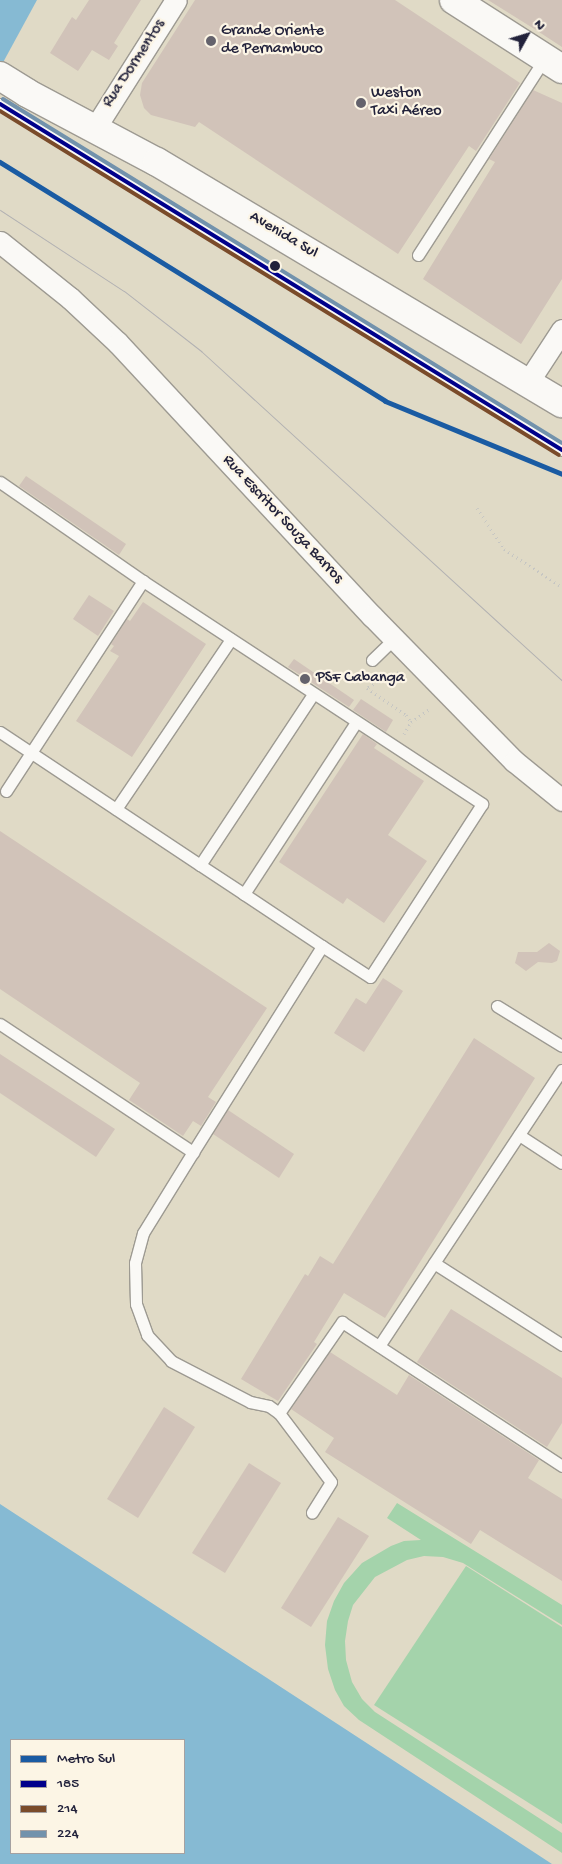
<!DOCTYPE html>
<meta charset="utf-8">
<style>
body{margin:0}
#map{position:relative;width:562px;height:1864px;overflow:hidden;background:#e0dac6;font-family:"Gochi Hand",sans-serif}
div>[style]{position:absolute}
[style*='--x']{left:calc(var(--x)*1px);top:calc(var(--y)*1px);width:calc(var(--w)*1px);rotate:calc(var(--a)*1deg)}
.green>*{inset:0;background:#a4d3ab}
.water>*{inset:0;background:#86bad3}
.building>*{inset:0;background:#d1c3b9}
.path>*{height:3px;margin-top:-1.5px;transform-origin:0;background:repeating-linear-gradient(90deg,#c6c6c3 0 1px,transparent 0 5px)}
.roads{filter:drop-shadow(1px 0 #9d9a92) drop-shadow(-1px 0 #9d9a92) drop-shadow(0 1px #9d9a92) drop-shadow(0 -1px #9d9a92)}
.service>*{height:11px;margin:-5.5px;padding:0 5.5px;transform-origin:5.5px;border-radius:5.5px;background:#faf9f6}
.minor>*{height:21px;margin:-10.5px;padding:0 10.5px;transform-origin:10.5px;border-radius:10.5px;background:#faf9f6}
.trunk>*{height:28px;margin:-14px;padding:0 14px;transform-origin:14px;border-radius:14px;background:#faf9f6}
.tram>*{height:1px;margin:-0.5px;padding:0 0.5px;transform-origin:0.5px;border-radius:0.5px;background:#b2b1b2}
.bus-1>*{height:4px;margin:-2px;padding:0 2px;transform-origin:2px;border-radius:2px;background:#00008b}
.bus-2>*{height:4px;margin:-2px;padding:0 2px;transform-origin:2px;border-radius:2px;background:#7a4b2a}
.bus-3>*{height:4px;margin:-2px;padding:0 2px;transform-origin:2px;border-radius:2px;background:#7292ac}
.metro-1>*{height:5px;margin:-2.5px;padding:0 2.5px;transform-origin:2.5px;border-radius:2.5px;background:#1a5ba3}
.dots>*{width:14px;height:14px;translate:-50% -50%;box-sizing:border-box;border:2px solid #fcf5e5;border-radius:50%}
span{translate:-50% -50%;white-space:nowrap;text-align:center;line-height:1.15;-webkit-text-stroke:4.5px #fcf5e5;paint-order:stroke}
.poi-label{font-size:16px;color:#22223b}
.left{translate:0 -50%;text-align:left}
.street-label{font-size:16px;color:#22223b}
.legend{position:absolute;left:10px;top:1739px;width:175px;height:115px;box-sizing:border-box;background:#fcf5e5;border:1px solid #a5a1a1;margin:0;padding:6px 9px;list-style:none;font-size:15px;color:#22223b}
.legend li{display:flex;align-items:center;gap:10px;height:25px}
.legend b{width:25px;border:1px solid #a5a1a1}
.north{position:absolute;left:502px;top:10px;width:50px;height:50px;-webkit-text-stroke:4px #fcf5e5;paint-order:stroke;rotate:51deg;font-size:14px;font-weight:700;line-height:20px;text-align:center;color:#22223b}
.north::after{content:'';display:block;margin:auto;width:18px;height:22px;background:#22223b;clip-path:polygon(50% 0,100% 100%,50% 72%,0 100%)}
</style>
<div id="map">
<div class="green">
<i style="clip-path:polygon(397px 1503px,562px 1605px,562px 1625px,463px 1563px,443px 1557px,424px 1556px,407px 1560px,375px 1577px,353px 1605px,348px 1621px,345px 1641px,346px 1660px,352px 1682px,362px 1699px,375px 1712px,562px 1833px,562px 1853px,359px 1720px,344px 1706px,335px 1690px,328px 1669px,325px 1645px,327px 1621px,334px 1601px,344px 1583px,362px 1563px,391px 1546px,404px 1541px,421px 1540px,387px 1518px)"></i>
<i style="clip-path:polygon(466px 1566px,562px 1627px,562px 1824px,374px 1705px)"></i>
</div>
<div class="water">
<i style="clip-path:polygon(0 0,37px 0,0 68px)"></i>
<i style="clip-path:polygon(evenodd,0 1504px,362px 1740px,552px 1864px,0 1864px,0 1504px,184px 1740px,184px 1853px,11px 1853px,11px 1740px,184px 1740px)"></i>
</div>
<div class="building">
<i style="clip-path:polygon(89px 0,141px 0,114px 43px,118px 46px,109px 60px,92px 50px,78px 71px,50px 53px,72px 17px,76px 20px)"></i>
<i style="clip-path:polygon(195px 0,395px 0,520px 83px,476px 151px,469px 146px,398px 254px,199px 122px,195px 127px,151px 115px,144px 108px,140px 95px,142px 83px)"></i>
<i style="clip-path:polygon(488px 0,562px 0,562px 47px,536px 30px)"></i>
<i style="clip-path:polygon(533px 90px,562px 103px,562px 279px,521px 344px,423px 279px,495px 162px,489px 159px)"></i>
<i style="clip-path:polygon(26px 476px,126px 544px,119px 555px,19px 486px)"></i>
<i style="clip-path:polygon(89px 595px,114px 611px,98px 636px,73px 619px)"></i>
<i style="clip-path:polygon(143px 602px,206px 644px,132px 757px,76px 721px,119px 656px,110px 651px,114px 646px,111px 644px,127px 619px,130px 621px)"></i>
<i style="clip-path:polygon(294px 659px,354px 700px,349px 707px,288px 667px)"></i>
<i style="clip-path:polygon(361px 699px,393px 720px,386px 732px,353px 710px)"></i>
<i style="clip-path:polygon(363px 734px,377px 744px,374px 748px,424px 781px,388px 835px,427px 861px,384px 923px,347px 898px,343px 904px,279px 862px)"></i>
<i style="clip-path:polygon(0 831px,267px 1008px,208px 1097px,216px 1102px,201px 1126px,193px 1121px,183px 1136px,129px 1100px,140px 1083px,0 989px)"></i>
<i style="clip-path:polygon(549px 943px,560px 951px,557px 961px,552px 963px,538px 962px,526px 971px,515px 963px,518px 952px,537px 952px)"></i>
<i style="clip-path:polygon(383px 978px,403px 991px,364px 1052px,334px 1033px,356px 998px,366px 1004px)"></i>
<i style="clip-path:polygon(474px 1038px,535px 1078px,385px 1318px,344px 1293px,314px 1342px,317px 1344px,278px 1401px,241px 1379px,305px 1274px,308px 1276px,320px 1256px,333px 1264px)"></i>
<i style="clip-path:polygon(0 1054px,115px 1129px,96px 1157px,0 1093px)"></i>
<i style="clip-path:polygon(228px 1110px,294px 1154px,279px 1178px,213px 1134px)"></i>
<i style="clip-path:polygon(451px 1309px,562px 1378px,562px 1423px,547px 1447px,417px 1362px)"></i>
<i style="clip-path:polygon(330px 1352px,397px 1395px,409px 1375px,539px 1460px,528px 1478px,562px 1499px,562px 1581px,480px 1530px,471px 1544px,325px 1452px,334px 1438px,291px 1409px)"></i>
<i style="clip-path:polygon(164px 1407px,195px 1427px,138px 1518px,107px 1499px)"></i>
<i style="clip-path:polygon(249px 1463px,281px 1483px,225px 1573px,192px 1553px)"></i>
<i style="clip-path:polygon(338px 1517px,369px 1536px,311px 1627px,281px 1608px)"></i>
</div>
<div class="path">
<i style="--x:477;--y:508;--w:49;--a:56.6"></i>
<i style="--x:504;--y:549;--w:69;--a:33.2"></i>
<i style="--x:398;--y:672;--w:13;--a:162"></i>
<i style="--x:386;--y:676;--w:22;--a:148"></i>
<i style="--x:367;--y:688;--w:47;--a:34.7"></i>
<i style="--x:406;--y:715;--w:9;--a:54"></i>
<i style="--x:404;--y:734;--w:14;--a:-60"></i>
<i style="--x:411;--y:722;--w:24;--a:-35"></i>
</div>
<div class="roads">
<div class="service">
<i style="--x:0;--y:104;--w:660;--a:31.62"></i>
<i style="--x:418;--y:255;--w:234;--a:-57.2"></i>
<i style="--x:0;--y:482;--w:174;--a:34.7"></i>
<i style="--x:143;--y:581;--w:406;--a:33.3"></i>
<i style="--x:482;--y:804;--w:206;--a:122.9"></i>
<i style="--x:370;--y:977;--w:57;--a:-147.1"></i>
<i style="--x:372;--y:660;--w:30;--a:-44"></i>
<i style="--x:0;--y:732;--w:240;--a:33.6"></i>
<i style="--x:200;--y:865;--w:205;--a:-56.5"></i>
<i style="--x:6;--y:791;--w:251;--a:-56.9"></i>
<i style="--x:116;--y:809;--w:205;--a:-55.9"></i>
<i style="--x:200;--y:865;--w:53;--a:33.4"></i>
<i style="--x:497;--y:1006;--w:76;--a:31.6"></i>
<i style="--x:0;--y:1024;--w:232;--a:33.6"></i>
<i style="--x:193;--y:1152;--w:243;--a:-57.9"></i>
<i style="--x:322;--y:946;--w:94;--a:-146.3"></i>
<i style="--x:244;--y:894;--w:205;--a:-56.9"></i>
<i style="--x:519;--y:1135;--w:51;--a:33.1"></i>
<i style="--x:193;--y:1152;--w:95;--a:121.7"></i>
<i style="--x:143;--y:1233;--w:31;--a:105"></i>
<i style="--x:135;--y:1263;--w:41;--a:88.6"></i>
<i style="--x:136;--y:1304;--w:33;--a:70"></i>
<i style="--x:147;--y:1335;--w:35;--a:47"></i>
<i style="--x:171;--y:1361;--w:89;--a:27.4"></i>
<i style="--x:250;--y:1402;--w:19;--a:12"></i>
<i style="--x:269;--y:1406;--w:12;--a:35"></i>
<i style="--x:279;--y:1413;--w:86;--a:53"></i>
<i style="--x:331;--y:1482;--w:36;--a:122"></i>
<i style="--x:434;--y:1263;--w:152;--a:32.6"></i>
<i style="--x:379;--y:1346;--w:331;--a:-56.5"></i>
<i style="--x:279;--y:1413;--w:111;--a:-55.3"></i>
<i style="--x:342;--y:1322;--w:263;--a:33.2"></i>
</div>
<div class="minor">
<i style="--x:95;--y:128;--w:151;--a:-57.7"></i>
<i style="--x:0;--y:242;--w:90;--a:38.7"></i>
<i style="--x:70;--y:298;--w:66;--a:43.2"></i>
<i style="--x:118;--y:343;--w:373;--a:47.1"></i>
<i style="--x:372;--y:616;--w:203;--a:45.6"></i>
<i style="--x:514;--y:761;--w:62;--a:39.1"></i>
<i style="--x:528;--y:382;--w:62;--a:-56.8"></i>
</div>
<div class="trunk">
<i style="--x:454;--y:0;--w:128;--a:32.6"></i>
<i style="--x:0;--y:76;--w:32;--a:32"></i>
<i style="--x:27;--y:93;--w:147;--a:28"></i>
<i style="--x:157;--y:162;--w:471;--a:30.8"></i>
</div>
</div>
<div class="tram">
<i style="--x:0;--y:210;--w:148;--a:33.2"></i>
<i style="--x:124;--y:291;--w:98;--a:37.9"></i>
<i style="--x:201;--y:351;--w:489;--a:42.4"></i>
</div>
<div class="bus-1">
<i style="--x:0;--y:104;--w:660;--a:31.62"></i>
</div>
<div class="bus-2">
<i style="--x:0;--y:111;--w:656;--a:31.61"></i>
</div>
<div class="bus-3">
<i style="--x:3;--y:99;--w:656;--a:31.61"></i>
</div>
<div class="metro-1">
<i style="--x:0;--y:162;--w:453;--a:31.8"></i>
<i style="--x:385;--y:401;--w:191;--a:22.4"></i>
</div>
<div class="dots">
<i style="left:211px;top:41px;background:#64626c"></i>
<i style="left:361px;top:103px;background:#64626c"></i>
<i style="left:275px;top:266px;background:#22223b"></i>
<i style="left:305px;top:679px;background:#64626c"></i>
</div>
<div class="poi-label">
<span class="left" style="left:221px;top:41px">Grande Oriente<br>de Pernambuco</span>
<span class="left" style="left:371px;top:103px">Weston<br>Taxi Aéreo</span>
<span class="left" style="left:316px;top:679px">PSF Cabanga</span>
</div>
<div class="street-label">
<span style="left:135px;top:64px;rotate:-57deg">Rua Dormentos</span>
<span style="left:283px;top:236px;rotate:31deg">Avenida Sul</span>
<span style="left:282px;top:520px;rotate:47deg">Rua Escritor Souza Barros</span>
</div>
<ul class="legend">
<li><b style="height:6px;background:#1a5ba3"></b>Metro Sul</li>
<li><b style="height:6px;background:#00008b"></b>185</li>
<li><b style="height:6px;background:#7a4b2a"></b>214</li>
<li><b style="height:6px;background:#7292ac"></b>224</li>
</ul>
<div class="north">N</div>
</div>
